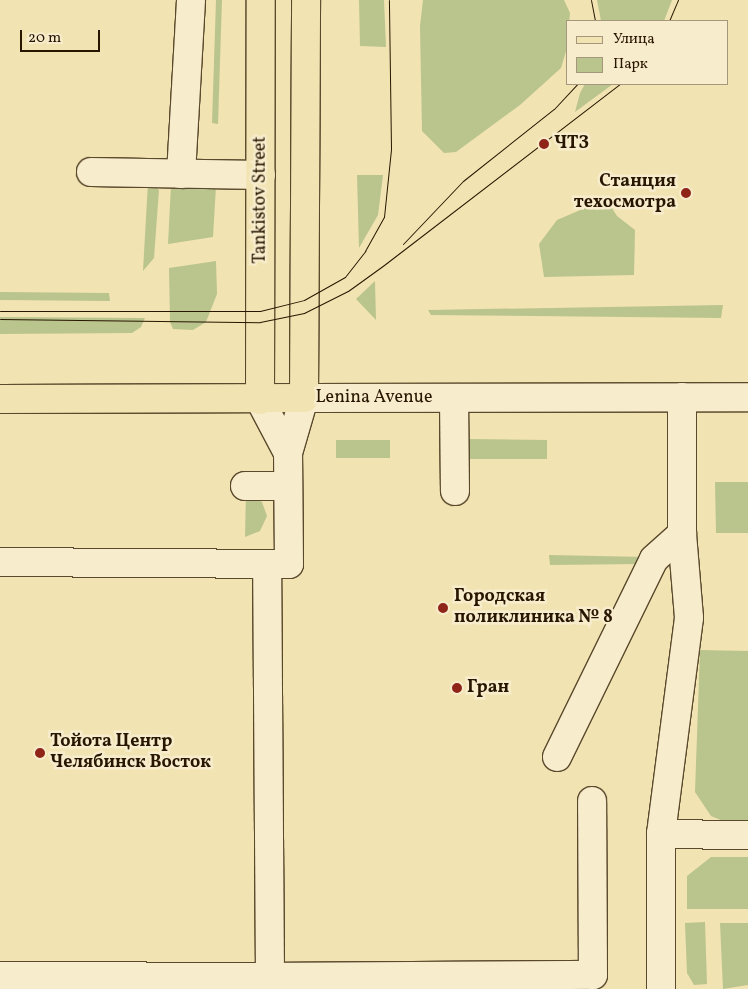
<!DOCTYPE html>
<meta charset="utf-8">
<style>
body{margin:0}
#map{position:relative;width:748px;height:989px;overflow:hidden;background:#f2e3b2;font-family:Vollkorn,serif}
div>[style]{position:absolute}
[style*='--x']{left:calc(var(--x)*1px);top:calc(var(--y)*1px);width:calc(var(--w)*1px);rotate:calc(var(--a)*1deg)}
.green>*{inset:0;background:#bac48d}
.roads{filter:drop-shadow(1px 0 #5a492c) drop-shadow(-1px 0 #5a492c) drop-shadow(0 1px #5a492c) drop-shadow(0 -1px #5a492c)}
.minor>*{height:28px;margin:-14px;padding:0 14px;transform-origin:14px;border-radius:14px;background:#f7edcd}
.major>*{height:28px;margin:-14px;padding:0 14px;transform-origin:14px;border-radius:14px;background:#f2e3b2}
.tram>*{height:1px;margin:-0.5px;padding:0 0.5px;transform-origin:0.5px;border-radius:0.5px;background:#281600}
.dots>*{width:14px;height:14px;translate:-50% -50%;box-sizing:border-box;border:2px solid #f7edcd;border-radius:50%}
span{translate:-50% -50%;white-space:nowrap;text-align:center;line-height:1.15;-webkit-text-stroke:5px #f7edcd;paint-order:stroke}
.poi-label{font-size:18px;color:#281600;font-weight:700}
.left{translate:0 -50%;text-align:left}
.right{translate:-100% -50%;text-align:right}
.street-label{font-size:18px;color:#281600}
.legend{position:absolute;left:566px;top:20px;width:162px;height:65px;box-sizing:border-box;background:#f7edcd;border:1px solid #a4977b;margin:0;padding:6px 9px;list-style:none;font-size:15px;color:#281600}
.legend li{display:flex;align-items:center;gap:10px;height:25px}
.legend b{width:25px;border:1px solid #a4977b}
.scale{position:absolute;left:20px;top:30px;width:80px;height:22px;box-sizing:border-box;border:2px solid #281600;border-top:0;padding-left:6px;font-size:15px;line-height:18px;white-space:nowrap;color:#281600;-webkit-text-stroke:4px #f7edcd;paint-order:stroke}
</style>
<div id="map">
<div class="green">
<i style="clip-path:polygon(216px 0,222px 0,218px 124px,212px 123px)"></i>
<i style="clip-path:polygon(359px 0,384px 0,386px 47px,360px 46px)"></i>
<i style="clip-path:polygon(423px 0,564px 0,570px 13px,567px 48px,561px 68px,520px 105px,456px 152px,444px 153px,422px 131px,420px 26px)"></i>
<i style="clip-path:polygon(597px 0,672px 0,664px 21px,601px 21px)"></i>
<i style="clip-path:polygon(585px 84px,613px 84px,575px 112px,580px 93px)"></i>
<i style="clip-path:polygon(357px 175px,383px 175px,378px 215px,359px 248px)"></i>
<i style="clip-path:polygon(148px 182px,159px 190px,154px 258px,143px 271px)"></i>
<i style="clip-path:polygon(171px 185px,216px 186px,213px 237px,168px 244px)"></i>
<i style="clip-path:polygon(606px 199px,617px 216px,635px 230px,634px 275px,544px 277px,539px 244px,557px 220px)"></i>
<i style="clip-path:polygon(216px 261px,217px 294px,206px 322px,193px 330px,173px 329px,170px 322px,169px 268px)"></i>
<i style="clip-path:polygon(375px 281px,376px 320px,356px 299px)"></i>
<i style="clip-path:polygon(0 292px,109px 293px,110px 301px,0 300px)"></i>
<i style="clip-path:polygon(723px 305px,721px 318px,431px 315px,428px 310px)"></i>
<i style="clip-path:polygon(0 317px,145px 318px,141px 327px,132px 333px,0 334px)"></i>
<i style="clip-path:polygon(468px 439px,547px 440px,547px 459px,468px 459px)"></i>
<i style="clip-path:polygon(336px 440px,390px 440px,390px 458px,336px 458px)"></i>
<i style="clip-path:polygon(715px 482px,748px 482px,748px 533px,716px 533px)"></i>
<i style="clip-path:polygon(246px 493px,262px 502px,267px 516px,260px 531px,245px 537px)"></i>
<i style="clip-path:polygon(549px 555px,645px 557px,641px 564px,550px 565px)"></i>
<i style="clip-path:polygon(700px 650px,748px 651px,748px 820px,723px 821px,711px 816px,695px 792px)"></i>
<i style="clip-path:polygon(711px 857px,748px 857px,748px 909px,687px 909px,687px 876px)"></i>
<i style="clip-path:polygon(705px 922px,707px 984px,694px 985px,687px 973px,685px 923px)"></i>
<i style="clip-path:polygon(720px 923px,748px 923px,748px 985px,723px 989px)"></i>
</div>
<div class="roads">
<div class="minor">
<i style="--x:91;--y:172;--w:170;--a:1"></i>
<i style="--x:181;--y:174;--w:174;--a:-86.7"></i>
<i style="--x:682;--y:397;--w:137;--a:90"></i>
<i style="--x:682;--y:534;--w:84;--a:85.2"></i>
<i style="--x:689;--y:618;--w:218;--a:97.4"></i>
<i style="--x:661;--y:834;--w:87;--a:0.7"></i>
<i style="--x:454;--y:398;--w:93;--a:89.4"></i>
<i style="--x:260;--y:400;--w:60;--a:62.2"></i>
<i style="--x:245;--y:486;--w:43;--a:0"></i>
<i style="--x:0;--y:562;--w:289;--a:0.4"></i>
<i style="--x:289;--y:564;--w:111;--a:-90.5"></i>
<i style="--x:288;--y:453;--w:57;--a:-73.8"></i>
<i style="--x:304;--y:398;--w:444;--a:-0.1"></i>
<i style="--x:557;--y:757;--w:220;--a:-63.9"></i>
<i style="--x:654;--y:559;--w:38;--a:-42"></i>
<i style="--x:661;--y:834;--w:155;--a:90"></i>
<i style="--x:0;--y:976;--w:270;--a:0.2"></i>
<i style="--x:270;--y:977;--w:413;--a:-90.4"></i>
<i style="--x:270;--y:977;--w:323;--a:-0.4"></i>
<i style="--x:593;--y:975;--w:174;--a:-90.3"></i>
</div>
<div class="major">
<i style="--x:0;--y:399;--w:304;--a:-0.2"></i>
<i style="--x:304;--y:398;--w:398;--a:-89.7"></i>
<i style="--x:260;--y:400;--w:400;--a:-89.9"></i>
</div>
</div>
<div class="tram">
<i style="--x:591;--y:0;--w:21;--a:79"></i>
<i style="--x:669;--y:21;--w:23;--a:-67"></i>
<i style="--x:403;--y:244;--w:87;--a:-46.4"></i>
<i style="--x:463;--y:181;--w:116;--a:-38.4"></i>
<i style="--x:554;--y:109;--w:34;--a:-47"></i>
<i style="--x:0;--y:311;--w:260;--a:0"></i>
<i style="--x:260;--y:311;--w:45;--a:-14"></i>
<i style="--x:304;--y:300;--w:47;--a:-29.3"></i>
<i style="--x:345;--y:277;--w:33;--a:-52"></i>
<i style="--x:365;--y:251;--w:39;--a:-61"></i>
<i style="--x:384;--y:217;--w:68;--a:-84.1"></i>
<i style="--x:391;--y:149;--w:149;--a:-90.8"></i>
<i style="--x:0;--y:319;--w:260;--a:0.7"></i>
<i style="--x:260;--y:322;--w:45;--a:-11.6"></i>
<i style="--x:304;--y:313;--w:49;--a:-26.6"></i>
<i style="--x:348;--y:291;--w:44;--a:-35.8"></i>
<i style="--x:384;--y:265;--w:297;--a:-37.5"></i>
</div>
<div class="dots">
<i style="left:544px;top:144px;background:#8f2418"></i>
<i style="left:686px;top:193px;background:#8f2418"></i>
<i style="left:443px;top:608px;background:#8f2418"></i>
<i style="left:457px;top:688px;background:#8f2418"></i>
<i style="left:40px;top:753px;background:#8f2418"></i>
</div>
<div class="poi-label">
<span class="left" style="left:554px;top:144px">ЧТЗ</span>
<span class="right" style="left:676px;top:193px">Станция<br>техосмотра</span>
<span class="left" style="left:454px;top:608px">Городская<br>поликлиника № 8</span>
<span class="left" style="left:467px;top:688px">Гран</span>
<span class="left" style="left:50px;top:753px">Тойота Центр<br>Челябинск Восток</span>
</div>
<div class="street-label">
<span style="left:261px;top:200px;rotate:-90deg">Tankistov Street</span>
<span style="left:374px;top:398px">Lenina Avenue</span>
</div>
<ul class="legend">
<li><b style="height:6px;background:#f2e3b2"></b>Улица</li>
<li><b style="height:14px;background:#bac48d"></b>Парк</li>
</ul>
<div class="scale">20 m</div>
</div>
